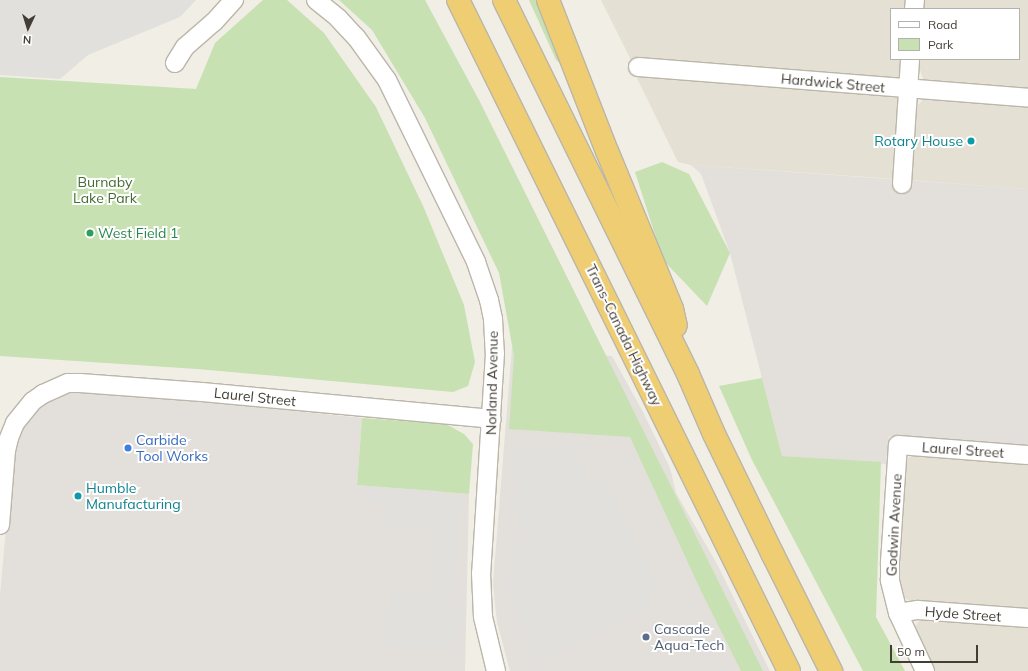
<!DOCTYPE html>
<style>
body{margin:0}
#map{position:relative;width:1028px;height:671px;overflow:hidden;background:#f0eee5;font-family:Mulish,sans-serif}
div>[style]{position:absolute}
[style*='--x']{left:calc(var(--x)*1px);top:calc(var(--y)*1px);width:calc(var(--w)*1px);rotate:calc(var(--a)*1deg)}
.residential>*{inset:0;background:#e4e0d4}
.industrial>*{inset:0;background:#e3dfda}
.green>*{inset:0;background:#c8e1b2}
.parking>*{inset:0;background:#e2e0dd}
.roads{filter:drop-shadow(1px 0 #bbb6a9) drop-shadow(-1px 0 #bbb6a9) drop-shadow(0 1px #bbb6a9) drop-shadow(0 -1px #bbb6a9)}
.minor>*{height:18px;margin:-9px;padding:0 9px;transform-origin:9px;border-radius:9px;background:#fff}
.highway>*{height:22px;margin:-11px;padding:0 11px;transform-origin:11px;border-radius:11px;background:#eecd73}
.dots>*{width:11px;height:11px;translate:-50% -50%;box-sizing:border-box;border:2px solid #fff;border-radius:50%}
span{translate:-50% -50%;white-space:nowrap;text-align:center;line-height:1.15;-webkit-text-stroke:4px #fff;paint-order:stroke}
.street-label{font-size:14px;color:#423e35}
.culture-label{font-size:14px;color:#0d838f}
.right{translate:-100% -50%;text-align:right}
.left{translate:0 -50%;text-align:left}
.park-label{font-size:14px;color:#436d30}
.leisure-label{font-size:14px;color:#27864d}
.shop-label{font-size:14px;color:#366cbe}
.service-label{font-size:14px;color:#4e5e75}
.legend{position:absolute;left:890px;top:8px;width:130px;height:52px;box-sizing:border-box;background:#fff;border:1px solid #b3b2ae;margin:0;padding:5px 7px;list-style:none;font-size:12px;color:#423e35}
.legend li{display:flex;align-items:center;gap:8px;height:20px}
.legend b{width:20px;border:1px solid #b3b2ae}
.north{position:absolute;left:8px;top:8px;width:40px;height:40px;-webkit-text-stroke:3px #fff;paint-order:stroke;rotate:184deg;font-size:11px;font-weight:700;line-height:16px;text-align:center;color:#423e35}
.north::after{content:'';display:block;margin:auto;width:14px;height:18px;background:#423e35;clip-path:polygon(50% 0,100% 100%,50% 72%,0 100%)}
.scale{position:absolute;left:890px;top:645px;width:88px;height:18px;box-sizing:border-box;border:2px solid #423e35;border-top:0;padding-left:5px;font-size:12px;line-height:14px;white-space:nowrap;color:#423e35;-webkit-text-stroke:3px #fff;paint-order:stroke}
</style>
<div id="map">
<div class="residential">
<i style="clip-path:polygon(601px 0,909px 0,908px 9px,891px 9px,891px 59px,904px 59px,901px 76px,892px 81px,632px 62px)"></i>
<i style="clip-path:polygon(921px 0,1028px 0,1028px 93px,927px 83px,924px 81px,916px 59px,1019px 59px,1019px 9px,921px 9px)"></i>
<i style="clip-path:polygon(634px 72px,892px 95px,899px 100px,896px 179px,691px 165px,678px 162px)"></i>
<i style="clip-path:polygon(930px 97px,1028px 103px,1028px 189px,908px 180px,915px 108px,923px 100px)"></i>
<i style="clip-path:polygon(915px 453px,1028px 462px,1028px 610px,910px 601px,902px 596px,897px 585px,905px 461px)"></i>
<i style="clip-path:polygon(925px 618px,1028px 626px,1028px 671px,933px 671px,915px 632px,915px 627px,918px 622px)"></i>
</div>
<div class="industrial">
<i style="clip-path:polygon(691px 165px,1028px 189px,1028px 448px,889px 436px,886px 464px,782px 456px,730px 253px,701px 174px)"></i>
<i style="clip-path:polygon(512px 347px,612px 356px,643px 412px,670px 468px,676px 493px,717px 564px,770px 671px,510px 671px,497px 622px,493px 584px)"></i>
<i style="clip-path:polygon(83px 389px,362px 418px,357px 485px,469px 494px,465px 671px,0 671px,0 595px,14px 441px,45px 401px)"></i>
</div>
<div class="green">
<i style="clip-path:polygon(263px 0,287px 0,324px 33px,376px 107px,424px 208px,464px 305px,475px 362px,468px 386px,453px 392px,197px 369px,0 356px,0 77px,196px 89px,215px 43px)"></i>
<i style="clip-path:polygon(339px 0,425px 0,479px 100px,763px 671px,741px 671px,702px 593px,630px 437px,509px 429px,514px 356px,499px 273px,425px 118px,372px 30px)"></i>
<i style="clip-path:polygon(529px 0,542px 0,573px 73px,556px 60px)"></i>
<i style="clip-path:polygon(662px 162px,689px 174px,730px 253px,707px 306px,663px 260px,635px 172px)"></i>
<i style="clip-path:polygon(762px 378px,782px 456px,881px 462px,876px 617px,905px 671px,863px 671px,752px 460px,719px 386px)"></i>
<i style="clip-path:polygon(362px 418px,446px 424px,464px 434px,473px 444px,469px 494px,357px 485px)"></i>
</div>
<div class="parking">
<i style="clip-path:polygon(0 0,196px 0,180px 17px,88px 55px,60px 79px,0 75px)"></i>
<i style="clip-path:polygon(519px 445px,577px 449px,587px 482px,594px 483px,603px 480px,658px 586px,646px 592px,652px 604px,537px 661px,508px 594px,506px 585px,507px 576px,512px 567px,519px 560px,514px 550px,528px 543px,515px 511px,521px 483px,511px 482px,513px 452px)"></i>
<i style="clip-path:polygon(361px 486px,438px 491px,438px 496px,460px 498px,452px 602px,460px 611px,458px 651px,386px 648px,390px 591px,428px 594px,433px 528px,384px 523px,386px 503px,360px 501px)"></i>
<i style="clip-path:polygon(547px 663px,551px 671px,531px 671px)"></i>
</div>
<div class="roads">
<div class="minor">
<i style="--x:316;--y:0;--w:28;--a:39"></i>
<i style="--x:338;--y:18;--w:26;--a:47"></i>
<i style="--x:356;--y:37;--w:53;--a:54.2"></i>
<i style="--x:387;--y:80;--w:203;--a:63.9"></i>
<i style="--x:476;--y:262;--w:40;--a:71.1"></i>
<i style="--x:489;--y:300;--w:19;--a:78"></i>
<i style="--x:493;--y:319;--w:34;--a:87"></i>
<i style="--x:495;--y:353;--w:220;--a:93.6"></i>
<i style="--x:481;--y:573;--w:44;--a:87.4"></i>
<i style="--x:483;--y:617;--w:56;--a:76.5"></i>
<i style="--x:914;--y:9;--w:9;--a:-84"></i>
<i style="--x:175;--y:63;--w:19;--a:-58"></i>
<i style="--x:185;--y:47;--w:38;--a:-41"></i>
<i style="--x:214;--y:22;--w:30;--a:-48"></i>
<i style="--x:638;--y:67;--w:391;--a:4.5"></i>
<i style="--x:902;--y:184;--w:125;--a:-86.3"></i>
<i style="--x:0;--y:525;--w:74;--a:-85.4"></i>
<i style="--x:6;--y:451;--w:13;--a:-77"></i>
<i style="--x:9;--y:438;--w:16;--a:-68"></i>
<i style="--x:15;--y:423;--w:28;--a:-51"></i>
<i style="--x:33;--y:401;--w:12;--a:-35"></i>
<i style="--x:43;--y:394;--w:27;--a:-24"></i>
<i style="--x:68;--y:383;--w:12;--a:0"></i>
<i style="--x:80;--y:383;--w:122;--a:4.2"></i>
<i style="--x:202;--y:392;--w:291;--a:5.3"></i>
<i style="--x:898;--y:613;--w:20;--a:-9"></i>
<i style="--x:918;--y:610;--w:110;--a:4.2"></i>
<i style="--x:925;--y:671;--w:64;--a:-115"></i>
<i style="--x:898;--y:613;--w:34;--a:-104"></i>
<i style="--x:890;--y:580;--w:18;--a:-90"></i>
<i style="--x:890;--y:562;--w:117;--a:-86.1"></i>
<i style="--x:898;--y:445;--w:130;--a:4.4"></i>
</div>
<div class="highway">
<i style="--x:458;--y:0;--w:748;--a:63.74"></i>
<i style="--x:504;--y:0;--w:417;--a:63.8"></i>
<i style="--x:688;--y:374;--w:65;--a:66.6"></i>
<i style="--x:714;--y:434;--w:135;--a:64"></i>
<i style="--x:773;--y:555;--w:130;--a:63.4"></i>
<i style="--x:548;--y:0;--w:162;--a:68.7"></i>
<i style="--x:607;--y:151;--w:171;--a:67.6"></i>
<i style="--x:672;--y:309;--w:17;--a:77"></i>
</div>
</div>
<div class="dots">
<i style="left:971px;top:141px;background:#0f9aa8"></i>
<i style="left:90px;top:233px;background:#2e9e5b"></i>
<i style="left:128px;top:448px;background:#3f7fe0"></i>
<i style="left:78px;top:496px;background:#0f9aa8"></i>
<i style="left:646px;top:637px;background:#5c6f8a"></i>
</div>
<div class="street-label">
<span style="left:833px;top:83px;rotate:5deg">Hardwick Street</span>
<span style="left:624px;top:335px;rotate:64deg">Trans-Canada Highway</span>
<span style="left:492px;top:383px;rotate:-89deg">Norland Avenue</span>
<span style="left:255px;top:397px;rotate:6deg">Laurel Street</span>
<span style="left:963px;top:450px;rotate:4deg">Laurel Street</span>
<span style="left:894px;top:525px;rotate:-87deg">Godwin Avenue</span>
<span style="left:963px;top:614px;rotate:4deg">Hyde Street</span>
</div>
<div class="culture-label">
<span class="right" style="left:963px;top:141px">Rotary House</span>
<span class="left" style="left:86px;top:496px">Humble<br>Manufacturing</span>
</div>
<div class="park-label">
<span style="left:105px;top:190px">Burnaby<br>Lake Park</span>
</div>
<div class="leisure-label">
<span class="left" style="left:98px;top:233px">West Field 1</span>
</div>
<div class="shop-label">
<span class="left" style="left:136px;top:448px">Carbide<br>Tool Works</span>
</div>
<div class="service-label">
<span class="left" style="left:654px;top:637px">Cascade<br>Aqua-Tech</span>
</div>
<ul class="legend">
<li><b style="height:5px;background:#fff"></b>Road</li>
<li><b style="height:11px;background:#c8e1b2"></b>Park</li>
</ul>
<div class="north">N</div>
<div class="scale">50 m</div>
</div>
